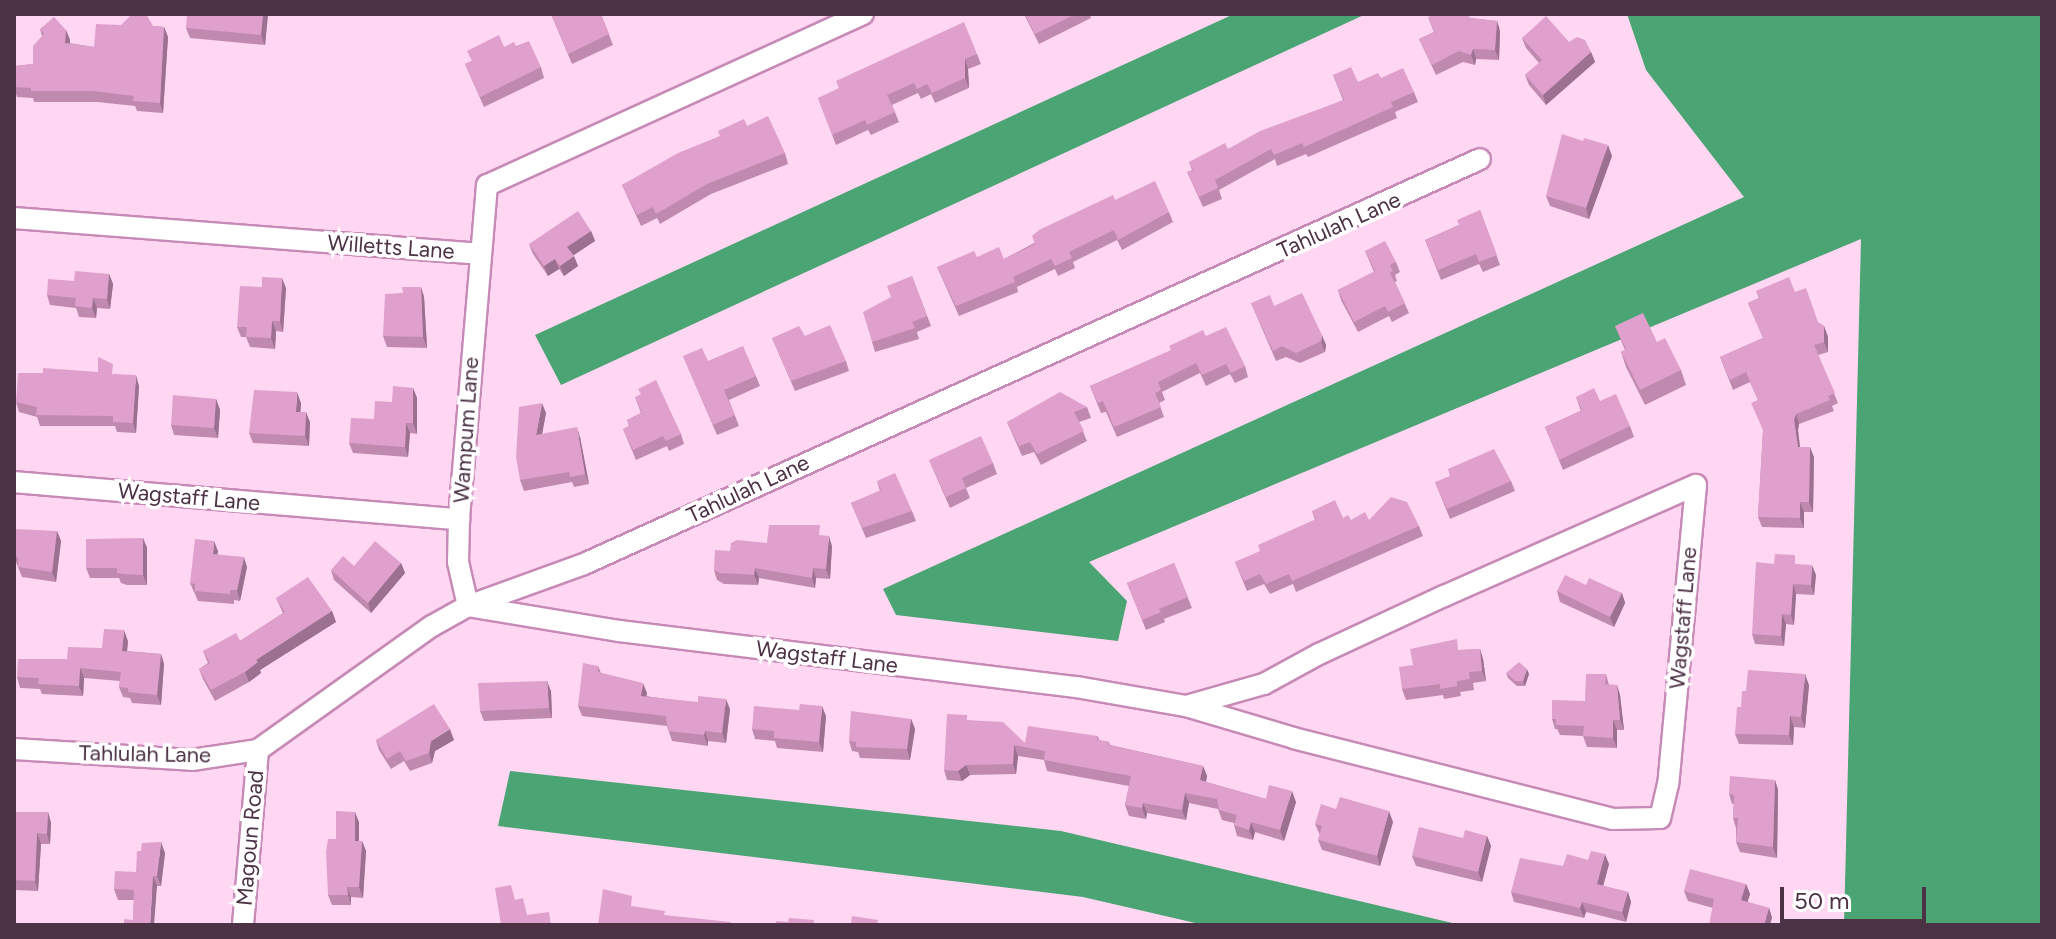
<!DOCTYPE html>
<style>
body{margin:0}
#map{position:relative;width:2056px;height:939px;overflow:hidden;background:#ffd7f2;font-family:Figtree,sans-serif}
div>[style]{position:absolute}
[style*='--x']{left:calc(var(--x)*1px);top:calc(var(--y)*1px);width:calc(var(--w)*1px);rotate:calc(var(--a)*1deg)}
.water>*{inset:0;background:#4ba473}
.roads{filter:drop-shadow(2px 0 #c78ab6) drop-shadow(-2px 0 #c78ab6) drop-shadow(0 2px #c78ab6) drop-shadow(0 -2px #c78ab6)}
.minor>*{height:20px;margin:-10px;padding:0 10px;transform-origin:10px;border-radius:10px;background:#fff}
.wall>*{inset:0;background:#c08ab0}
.shaded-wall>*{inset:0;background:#9c7090}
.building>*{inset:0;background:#dfa0cd}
span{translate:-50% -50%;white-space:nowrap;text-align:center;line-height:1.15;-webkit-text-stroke:7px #fff;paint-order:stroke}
.street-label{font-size:22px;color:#4c3245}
.frame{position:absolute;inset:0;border:16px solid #4c3245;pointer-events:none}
.scale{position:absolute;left:1780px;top:887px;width:146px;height:36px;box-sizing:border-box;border:4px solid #4c3245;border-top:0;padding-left:10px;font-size:24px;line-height:28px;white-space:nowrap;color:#4c3245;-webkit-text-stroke:6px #fff;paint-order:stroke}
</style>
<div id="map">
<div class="water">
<i style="clip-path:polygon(1234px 14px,1366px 14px,561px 385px,535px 335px)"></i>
<i style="clip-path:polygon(1627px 14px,2042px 14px,2042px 925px,1844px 925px,1861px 239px,1089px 562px,1127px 601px,1118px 641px,896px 615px,883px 589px,1744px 197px,1646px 70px)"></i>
<i style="clip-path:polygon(510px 771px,1061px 831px,1461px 925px,1204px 925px,1083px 897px,498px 826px)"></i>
</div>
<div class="roads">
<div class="minor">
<i style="--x:863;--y:14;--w:413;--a:155.5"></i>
<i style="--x:487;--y:185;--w:335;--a:94.8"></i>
<i style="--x:459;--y:519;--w:43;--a:91.3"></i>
<i style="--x:458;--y:562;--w:45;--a:77.2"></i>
<i style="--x:468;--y:606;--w:153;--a:9.4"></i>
<i style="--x:619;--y:631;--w:461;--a:7"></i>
<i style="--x:1077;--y:687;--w:111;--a:9.9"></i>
<i style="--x:14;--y:218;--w:466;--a:4.4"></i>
<i style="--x:14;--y:482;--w:447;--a:4.8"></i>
<i style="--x:1696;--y:485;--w:300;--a:95.3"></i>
<i style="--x:1668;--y:784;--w:35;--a:103"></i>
<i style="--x:1660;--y:818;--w:47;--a:178.8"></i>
<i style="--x:1613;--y:819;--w:329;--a:-165.8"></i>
<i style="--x:1294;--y:738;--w:113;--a:-163.5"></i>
<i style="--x:1186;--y:706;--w:81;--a:-15.8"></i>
<i style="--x:1264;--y:684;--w:63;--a:-28.6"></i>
<i style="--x:1319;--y:654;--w:138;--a:-24.9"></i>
<i style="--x:1444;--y:596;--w:275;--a:-23.8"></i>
<i style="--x:14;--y:749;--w:178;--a:3.5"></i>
<i style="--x:192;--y:760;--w:67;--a:-8.6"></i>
<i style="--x:258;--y:750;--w:214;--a:-35.5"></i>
<i style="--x:432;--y:626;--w:41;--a:-29.1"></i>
<i style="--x:468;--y:606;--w:123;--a:-19.9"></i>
<i style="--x:584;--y:564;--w:983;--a:-24.32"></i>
<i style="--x:243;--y:925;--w:176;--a:-85.1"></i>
</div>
</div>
<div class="wall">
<i style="clip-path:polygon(268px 14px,265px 45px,190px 38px,186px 28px)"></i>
<i style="clip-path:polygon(551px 14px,601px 14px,613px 45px,572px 64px)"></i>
<i style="clip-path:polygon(1024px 14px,1090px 14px,1091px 18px,1039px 44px)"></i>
<i style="clip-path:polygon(1428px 17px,1470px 18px,1497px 21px,1500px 31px,1499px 60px,1476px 59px,1475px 65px,1463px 62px,1436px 75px,1419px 39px,1434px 32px)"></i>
<i style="clip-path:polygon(153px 26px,164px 27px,168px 37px,163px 113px,137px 111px,135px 106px,97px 102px,34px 102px,33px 98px,17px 97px,14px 88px,15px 66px,33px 64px,42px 36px,40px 29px,66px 30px,70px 40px,69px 43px,94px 47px)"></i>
<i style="clip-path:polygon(1522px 38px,1569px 42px,1591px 52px,1595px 62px,1546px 105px,1529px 85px,1525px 75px,1539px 63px,1526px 48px)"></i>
<i style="clip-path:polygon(516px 46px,541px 67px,544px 78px,484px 107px,465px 64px,504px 47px)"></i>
<i style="clip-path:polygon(977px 54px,981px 64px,968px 69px,969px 88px,935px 103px,931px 94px,921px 99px,918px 93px,892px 105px,899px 122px,871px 135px,868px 130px,836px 145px,818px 98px)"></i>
<i style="clip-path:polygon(1333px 75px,1358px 82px,1381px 78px,1414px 92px,1418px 102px,1395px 112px,1397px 118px,1308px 157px,1306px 154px,1277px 166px,1275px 159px,1219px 190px,1222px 199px,1203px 207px,1187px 172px,1192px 170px,1189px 162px,1228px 149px,1343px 100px)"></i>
<i style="clip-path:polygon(747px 126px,785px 153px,788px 164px,711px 194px,660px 224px,657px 218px,641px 226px,622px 185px)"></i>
<i style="clip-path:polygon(1583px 141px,1612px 156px,1589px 219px,1550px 206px,1546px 196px)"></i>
<i style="clip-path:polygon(1115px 200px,1169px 212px,1173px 222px,1122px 250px,1117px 240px,1073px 262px,1075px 268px,1058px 276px,1055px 269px,1017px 287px,1018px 292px,959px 316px,937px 267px,977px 257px,1004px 259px)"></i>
<i style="clip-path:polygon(1480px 210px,1500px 265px,1483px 272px,1479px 264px,1441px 280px,1425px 240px,1459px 225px)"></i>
<i style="clip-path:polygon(591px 231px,595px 241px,573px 255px,578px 266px,564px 276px,559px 269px,548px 276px,533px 254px,529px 244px)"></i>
<i style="clip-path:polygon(1365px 251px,1396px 262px,1400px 272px,1395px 275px,1397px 281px,1395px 282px,1409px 313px,1392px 322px,1389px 316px,1358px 332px,1341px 300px,1338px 290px,1374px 272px)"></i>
<i style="clip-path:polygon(109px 274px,113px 284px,110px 309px,97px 308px,96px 318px,79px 317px,76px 308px,50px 305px,47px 295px,74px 281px)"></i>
<i style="clip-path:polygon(912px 276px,931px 326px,917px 332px,919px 339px,875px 352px,872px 342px,891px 297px)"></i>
<i style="clip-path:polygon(421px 287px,424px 297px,427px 348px,387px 347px,383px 336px)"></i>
<i style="clip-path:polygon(286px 288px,283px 332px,276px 331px,275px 349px,250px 347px,246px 337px,241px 337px,237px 327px)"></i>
<i style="clip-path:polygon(1756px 291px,1795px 292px,1818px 323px,1824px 326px,1828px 337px,1828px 352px,1818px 355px,1838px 403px,1832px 406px,1834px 411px,1799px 424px,1798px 430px,1800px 447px,1814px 457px,1813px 512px,1804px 512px,1804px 528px,1762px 527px,1758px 517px,1763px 431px,1758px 400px,1750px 382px,1733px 390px,1720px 357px,1763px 338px,1748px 303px,1759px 298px)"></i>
<i style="clip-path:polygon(1251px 303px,1274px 306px,1326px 345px,1325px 352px,1300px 363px,1286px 357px,1276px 361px)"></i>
<i style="clip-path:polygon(1615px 326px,1657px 342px,1681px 370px,1686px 385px,1645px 405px,1626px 367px,1621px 352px,1625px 350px)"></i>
<i style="clip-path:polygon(805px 336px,846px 361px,849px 371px,795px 391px,772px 338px)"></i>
<i style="clip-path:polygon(1206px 336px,1245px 366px,1248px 377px,1235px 383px,1230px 374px,1206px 386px,1200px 373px,1162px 392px,1165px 400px,1159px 403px,1164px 417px,1117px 437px,1106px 412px,1101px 413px,1090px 386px)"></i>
<i style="clip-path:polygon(683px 356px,708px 361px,756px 376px,760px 386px,729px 400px,739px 426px,717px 435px)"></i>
<i style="clip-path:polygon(116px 374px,139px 386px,136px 433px,117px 432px,115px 426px,40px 426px,37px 417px,19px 412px,16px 402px)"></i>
<i style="clip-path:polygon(413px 388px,417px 398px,417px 434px,410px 433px,408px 457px,353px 453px,349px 443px,392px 402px)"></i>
<i style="clip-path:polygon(635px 397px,681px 434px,684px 444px,669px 451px,667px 446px,636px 460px,623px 429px,629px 426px,627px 420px,641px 413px)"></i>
<i style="clip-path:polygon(1576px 397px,1600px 401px,1630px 426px,1634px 437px,1563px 470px,1545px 427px,1581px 411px)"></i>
<i style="clip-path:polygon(216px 399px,220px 410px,218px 438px,174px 435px,171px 425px)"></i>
<i style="clip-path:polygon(301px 403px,300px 412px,310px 422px,309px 446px,253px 443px,249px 433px)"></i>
<i style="clip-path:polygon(1087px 407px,1091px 418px,1079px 422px,1087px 441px,1041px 465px,1034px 452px,1022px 456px,1007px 422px)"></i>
<i style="clip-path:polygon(546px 413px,542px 434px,580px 437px,589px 484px,574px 487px,572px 482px,524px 491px,520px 480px)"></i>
<i style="clip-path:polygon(929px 460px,993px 463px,997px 474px,966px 488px,970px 498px,950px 508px)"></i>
<i style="clip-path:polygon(877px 481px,912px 511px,916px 521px,866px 538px,851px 503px,880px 491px)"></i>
<i style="clip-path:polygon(1511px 481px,1515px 491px,1450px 519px,1435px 482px)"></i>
<i style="clip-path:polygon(1312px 511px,1351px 520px,1419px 526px,1423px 536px,1296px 592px,1293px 584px,1270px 594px,1264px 584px,1247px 591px,1235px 562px,1260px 552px,1315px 520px)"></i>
<i style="clip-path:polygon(57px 531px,61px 541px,56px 582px,22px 577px,14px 557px)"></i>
<i style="clip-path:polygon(824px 536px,832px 546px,830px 579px,816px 578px,815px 588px,759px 578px,758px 585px,724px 584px,717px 580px,714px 570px,730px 551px,767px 543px)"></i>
<i style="clip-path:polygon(143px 538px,147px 548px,147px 585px,127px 585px,121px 583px,119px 578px,90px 578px,86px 568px)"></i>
<i style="clip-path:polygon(218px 551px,217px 554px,247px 567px,240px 601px,234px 600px,234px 604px,198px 601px,190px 583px)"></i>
<i style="clip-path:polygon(401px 563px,405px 573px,371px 613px,334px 580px,331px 570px)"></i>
<i style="clip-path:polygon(1174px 563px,1192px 608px,1164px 619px,1165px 622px,1146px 630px,1127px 583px)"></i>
<i style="clip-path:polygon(1798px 564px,1816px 575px,1814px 595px,1796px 594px,1794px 625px,1786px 624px,1784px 646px,1755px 644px,1752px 634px)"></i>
<i style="clip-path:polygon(1586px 585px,1622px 593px,1625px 603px,1614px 627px,1560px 602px,1557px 591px)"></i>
<i style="clip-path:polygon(276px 598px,332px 611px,336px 622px,260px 670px,261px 673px,249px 682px,215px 701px,203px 679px,199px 669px,208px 663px,203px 651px,240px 641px,283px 613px)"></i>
<i style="clip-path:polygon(128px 641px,127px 651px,161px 654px,164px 664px,161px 705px,132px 703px,130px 698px,123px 697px,119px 687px,120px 681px,84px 678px,83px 696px,42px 694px,40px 689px,20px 688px,17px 677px,67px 659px)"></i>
<i style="clip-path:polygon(1480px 649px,1483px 659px,1486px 681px,1473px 683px,1474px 690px,1460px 692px,1461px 696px,1444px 699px,1443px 695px,1406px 700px,1402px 689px,1413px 665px,1460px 650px)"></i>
<i style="clip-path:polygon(598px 666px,601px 673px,647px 693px,646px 696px,730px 709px,726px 743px,708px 741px,708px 746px,672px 741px,667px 726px,582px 716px,578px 706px)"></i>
<i style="clip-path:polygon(1506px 673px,1529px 674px,1525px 686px,1517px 686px,1508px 678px)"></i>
<i style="clip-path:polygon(1606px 674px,1609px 685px,1617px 685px,1620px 695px,1624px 730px,1617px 730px,1617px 748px,1587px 747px,1583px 736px,1560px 735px,1557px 729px,1555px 729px,1552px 719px,1585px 701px)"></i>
<i style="clip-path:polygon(1809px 685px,1805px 728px,1794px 727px,1793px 745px,1739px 744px,1735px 734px,1741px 707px,1746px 691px)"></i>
<i style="clip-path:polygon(551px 691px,552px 718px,484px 721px,480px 711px)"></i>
<i style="clip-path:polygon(826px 716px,823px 752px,777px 748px,775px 741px,755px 739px,752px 729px)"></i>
<i style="clip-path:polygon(911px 719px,915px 729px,910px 760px,860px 758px,858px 752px,852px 751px,849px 741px)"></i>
<i style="clip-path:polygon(969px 720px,1025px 743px,1098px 736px,1099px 740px,1109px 742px,1110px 745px,1203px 766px,1207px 776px,1206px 782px,1266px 799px,1296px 802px,1284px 841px,1255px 832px,1253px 840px,1237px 836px,1234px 825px,1234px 823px,1222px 820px,1218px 809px,1189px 803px,1186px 820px,1147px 813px,1146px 819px,1129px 816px,1125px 805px,1129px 786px,1047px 771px,1044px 760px,1018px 756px,1016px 774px,970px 775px,962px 781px,947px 780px,944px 770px)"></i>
<i style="clip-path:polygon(376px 740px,454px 740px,435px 751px,432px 763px,410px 771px,404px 761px,391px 769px,379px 750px)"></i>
<i style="clip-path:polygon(1775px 780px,1778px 790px,1777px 858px,1740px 852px,1736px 842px,1736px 828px,1733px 818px,1734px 804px,1732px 804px,1729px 794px)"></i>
<i style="clip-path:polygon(1336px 809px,1393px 822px,1380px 866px,1322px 850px,1318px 840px,1320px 835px,1315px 824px)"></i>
<i style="clip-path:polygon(14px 812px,48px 812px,51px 823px,50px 844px,41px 844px,38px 891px,14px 890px)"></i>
<i style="clip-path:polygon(359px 822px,359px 841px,362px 841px,366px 851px,363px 898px,351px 897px,351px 905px,332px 905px,328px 895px,336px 839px)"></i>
<i style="clip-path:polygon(1487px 836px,1491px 846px,1482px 882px,1416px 866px,1412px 856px,1463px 838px)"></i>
<i style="clip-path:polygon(165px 853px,161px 886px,157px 886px,133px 920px,134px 900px,118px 900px,114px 889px)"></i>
<i style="clip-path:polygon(1588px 860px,1609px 864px,1603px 886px,1628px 892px,1631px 902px,1626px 922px,1586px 912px,1584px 918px,1514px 902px,1511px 892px,1563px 866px)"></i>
<i style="clip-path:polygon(1746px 884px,1750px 894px,1747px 902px,1769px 908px,1772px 918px,1713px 908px,1688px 901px,1684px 891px)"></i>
</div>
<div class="shaded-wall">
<i style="clip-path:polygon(263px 14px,268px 14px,265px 45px,261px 35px)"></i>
<i style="clip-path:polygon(1497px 21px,1500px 31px,1499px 60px,1495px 50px)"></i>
<i style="clip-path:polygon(164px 27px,168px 37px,163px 113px,160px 103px)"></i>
<i style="clip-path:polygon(66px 30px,70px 40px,69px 53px,65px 43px)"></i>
<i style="clip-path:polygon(1473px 49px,1476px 59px,1475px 65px,1471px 55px)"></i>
<i style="clip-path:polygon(1591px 52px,1595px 62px,1546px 105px,1543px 95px)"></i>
<i style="clip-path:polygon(965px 59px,968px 69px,969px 88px,965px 78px)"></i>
<i style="clip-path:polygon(1608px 145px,1612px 156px,1589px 219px,1586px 208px)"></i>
<i style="clip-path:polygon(591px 231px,595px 241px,571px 257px,567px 247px)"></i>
<i style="clip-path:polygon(574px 256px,578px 266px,564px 276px,560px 266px)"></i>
<i style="clip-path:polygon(555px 259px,559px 269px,548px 276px,544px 266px)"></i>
<i style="clip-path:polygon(109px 274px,113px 284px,110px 309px,107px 299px)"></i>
<i style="clip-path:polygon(282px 278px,286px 288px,283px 332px,280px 321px)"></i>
<i style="clip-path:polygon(421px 287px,424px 297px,427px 348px,423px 337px)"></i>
<i style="clip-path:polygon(93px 298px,97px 308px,96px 318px,92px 308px)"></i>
<i style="clip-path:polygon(272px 321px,276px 331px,275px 349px,271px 338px)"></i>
<i style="clip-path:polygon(1824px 326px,1828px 337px,1828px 352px,1824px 342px)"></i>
<i style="clip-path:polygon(1322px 335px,1326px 345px,1325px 352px,1321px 341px)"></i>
<i style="clip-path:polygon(136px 375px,139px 386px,136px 433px,133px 423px)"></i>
<i style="clip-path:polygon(413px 388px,417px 398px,417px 434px,413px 423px)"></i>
<i style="clip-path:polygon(297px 392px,301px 403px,300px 422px,296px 412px)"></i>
<i style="clip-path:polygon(216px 399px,220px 410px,218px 438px,214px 428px)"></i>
<i style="clip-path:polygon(542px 403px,546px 413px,540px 445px,536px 435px)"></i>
<i style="clip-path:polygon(306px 412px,310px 422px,309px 446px,305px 436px)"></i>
<i style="clip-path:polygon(1796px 414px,1799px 424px,1798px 430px,1801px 457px,1798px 447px,1794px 420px)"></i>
<i style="clip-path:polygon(406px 423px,410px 433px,408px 457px,405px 447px)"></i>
<i style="clip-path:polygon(577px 427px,580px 437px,589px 484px,585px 474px)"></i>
<i style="clip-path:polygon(1810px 447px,1814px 457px,1813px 512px,1809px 502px)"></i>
<i style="clip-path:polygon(1800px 502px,1804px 512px,1804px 528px,1800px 518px)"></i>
<i style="clip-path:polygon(57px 531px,61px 541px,56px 582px,52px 572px)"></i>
<i style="clip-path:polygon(829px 536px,832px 546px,830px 579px,826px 569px)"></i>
<i style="clip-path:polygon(143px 538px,147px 548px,147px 585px,143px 575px)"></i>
<i style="clip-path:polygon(214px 541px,218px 551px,216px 564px,213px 554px)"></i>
<i style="clip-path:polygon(244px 557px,247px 567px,240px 601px,237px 590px)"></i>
<i style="clip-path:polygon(401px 563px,405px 573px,371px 613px,368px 603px)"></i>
<i style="clip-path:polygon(1812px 565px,1816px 575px,1814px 595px,1811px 585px)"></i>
<i style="clip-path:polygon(755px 568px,759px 578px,758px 585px,754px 575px)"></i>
<i style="clip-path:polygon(813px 568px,816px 578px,815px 588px,812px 578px)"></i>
<i style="clip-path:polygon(1793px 584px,1796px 594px,1794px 625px,1791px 615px)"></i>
<i style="clip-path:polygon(1622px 593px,1625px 603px,1614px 627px,1610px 617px)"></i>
<i style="clip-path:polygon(332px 611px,336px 622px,260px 670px,261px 673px,249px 682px,245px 672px,256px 660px)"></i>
<i style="clip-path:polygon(1782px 614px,1786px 624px,1784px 646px,1781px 636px)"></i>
<i style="clip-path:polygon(124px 630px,128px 641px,126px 661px,122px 651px)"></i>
<i style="clip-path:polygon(1480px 649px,1483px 659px,1486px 681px,1482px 671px)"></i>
<i style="clip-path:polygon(161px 654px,164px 664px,161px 705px,157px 695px)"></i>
<i style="clip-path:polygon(80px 668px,84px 678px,83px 696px,79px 686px)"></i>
<i style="clip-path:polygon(1527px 669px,1529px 674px,1525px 686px,1523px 681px)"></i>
<i style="clip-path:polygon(1805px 674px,1809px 685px,1805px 728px,1801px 717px)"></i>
<i style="clip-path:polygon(547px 681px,551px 691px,552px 718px,549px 708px)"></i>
<i style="clip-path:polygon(643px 683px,647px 693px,645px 706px,641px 696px)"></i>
<i style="clip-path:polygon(1617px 685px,1620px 695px,1624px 730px,1620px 720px)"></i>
<i style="clip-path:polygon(726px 699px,730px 709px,726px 743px,722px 733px)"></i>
<i style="clip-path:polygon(822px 706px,826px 716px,823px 752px,819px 742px)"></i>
<i style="clip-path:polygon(1790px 716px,1794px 727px,1793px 745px,1789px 735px)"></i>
<i style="clip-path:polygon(911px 719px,915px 729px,910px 760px,907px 749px)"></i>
<i style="clip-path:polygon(1613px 720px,1617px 730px,1617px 748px,1613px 738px)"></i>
<i style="clip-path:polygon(450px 729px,454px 740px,435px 751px,432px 763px,429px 753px,431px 741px)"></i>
<i style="clip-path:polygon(705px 731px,708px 741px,708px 746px,704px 735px)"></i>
<i style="clip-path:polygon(1014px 745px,1018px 756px,1016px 774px,1013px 764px)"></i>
<i style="clip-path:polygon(966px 765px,970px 775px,962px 781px,958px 771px)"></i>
<i style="clip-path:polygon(1203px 766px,1207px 776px,1204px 791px,1200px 780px)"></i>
<i style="clip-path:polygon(1775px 780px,1778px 790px,1777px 858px,1773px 847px)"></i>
<i style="clip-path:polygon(1292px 791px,1296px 802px,1284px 841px,1280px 830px)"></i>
<i style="clip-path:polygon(1185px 793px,1189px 803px,1186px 820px,1182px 810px)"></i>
<i style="clip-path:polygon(1143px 803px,1147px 813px,1146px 819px,1142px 808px)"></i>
<i style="clip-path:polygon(1389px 811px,1393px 822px,1380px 866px,1377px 856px)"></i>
<i style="clip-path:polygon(48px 812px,51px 823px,50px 844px,47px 834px)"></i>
<i style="clip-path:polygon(355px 812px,359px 822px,359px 851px,355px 841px)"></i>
<i style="clip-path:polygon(1251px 822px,1255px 832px,1253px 840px,1249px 830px)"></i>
<i style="clip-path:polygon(37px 833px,41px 844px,38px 891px,35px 881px)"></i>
<i style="clip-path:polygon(1487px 836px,1491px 846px,1482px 882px,1478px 872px)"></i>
<i style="clip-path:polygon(362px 841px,366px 851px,363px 898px,359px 887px)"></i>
<i style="clip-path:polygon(161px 842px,165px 853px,161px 886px,157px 876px)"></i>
<i style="clip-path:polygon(1605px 854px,1609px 864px,1601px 894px,1597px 884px)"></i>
<i style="clip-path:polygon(153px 876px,157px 886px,154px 925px,150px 925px)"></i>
<i style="clip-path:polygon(1746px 884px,1750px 894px,1745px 911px,1741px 900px)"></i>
<i style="clip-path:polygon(347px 887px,351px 897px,351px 905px,348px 895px)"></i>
<i style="clip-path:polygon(1628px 892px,1631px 902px,1626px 922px,1622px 912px)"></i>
<i style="clip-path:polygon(1582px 902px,1586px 912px,1584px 918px,1580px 908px)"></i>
<i style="clip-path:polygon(1769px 908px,1772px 918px,1770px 925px,1764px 925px)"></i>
</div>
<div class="building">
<i style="clip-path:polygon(132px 14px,146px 14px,153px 26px,164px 27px,160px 103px,133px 101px,134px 96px,93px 91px,31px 91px,31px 88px,14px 87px,15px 66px,33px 64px,33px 46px,44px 34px,40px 29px,54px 17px,66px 30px,65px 43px,94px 47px,96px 24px,121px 25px)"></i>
<i style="clip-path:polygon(187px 14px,263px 14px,261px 35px,186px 28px)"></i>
<i style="clip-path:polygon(551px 14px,601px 14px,609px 34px,568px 54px)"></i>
<i style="clip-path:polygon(1025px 14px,1076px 14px,1035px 34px)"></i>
<i style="clip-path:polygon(1436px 14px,1468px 14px,1470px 18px,1497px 21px,1495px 50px,1473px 49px,1471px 55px,1459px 51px,1432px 65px,1419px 39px,1435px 32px,1428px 17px)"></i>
<i style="clip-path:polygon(1546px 16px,1569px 42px,1577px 37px,1585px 40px,1591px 52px,1543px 95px,1525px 75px,1542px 60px,1522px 38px)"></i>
<i style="clip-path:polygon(964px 22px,977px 54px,965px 59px,965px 78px,932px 93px,927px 84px,917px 89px,914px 83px,887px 95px,895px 112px,867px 125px,865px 120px,832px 135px,818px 98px,839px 88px,836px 81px)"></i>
<i style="clip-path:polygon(499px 35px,504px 47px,514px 42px,516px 46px,529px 41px,541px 67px,480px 97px,465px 64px,472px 61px,467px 51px)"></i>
<i style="clip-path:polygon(1351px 67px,1358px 82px,1378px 73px,1381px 78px,1403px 68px,1414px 92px,1391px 102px,1393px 107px,1304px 147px,1302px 143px,1274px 155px,1271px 149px,1215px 180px,1218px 188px,1199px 197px,1187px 172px,1193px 170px,1189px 162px,1225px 143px,1228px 149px,1260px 131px,1344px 100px,1333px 75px)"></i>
<i style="clip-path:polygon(768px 116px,785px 153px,707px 184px,656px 214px,653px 207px,637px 215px,622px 185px,678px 153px,720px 136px,718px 131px,744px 119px,747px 126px)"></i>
<i style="clip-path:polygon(1562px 134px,1583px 141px,1584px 138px,1608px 145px,1586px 208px,1546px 196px)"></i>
<i style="clip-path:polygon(1155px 181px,1169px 212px,1118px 240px,1114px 230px,1069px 252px,1072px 258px,1055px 266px,1051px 259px,1013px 277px,1015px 282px,956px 306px,937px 267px,974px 251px,977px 257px,999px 247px,1004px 259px,1035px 244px,1032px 236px,1039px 230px,1113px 195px,1115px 200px)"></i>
<i style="clip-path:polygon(1480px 210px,1497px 255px,1479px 262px,1476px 254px,1438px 270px,1425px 240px,1459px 225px,1457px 220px)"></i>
<i style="clip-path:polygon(578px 211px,591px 231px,567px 247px,574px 256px,560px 266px,555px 259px,544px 266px,529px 244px)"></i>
<i style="clip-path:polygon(1385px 241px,1396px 262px,1390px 265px,1393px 271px,1390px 273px,1405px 303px,1388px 312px,1385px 306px,1354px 322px,1338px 290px,1375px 271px,1365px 251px)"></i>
<i style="clip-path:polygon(75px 271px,109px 274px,107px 299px,93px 298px,92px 308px,75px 306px,76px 298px,47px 295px,48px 279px,74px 281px)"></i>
<i style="clip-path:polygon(912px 276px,927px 316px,912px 322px,915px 328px,872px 342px,863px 312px,891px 297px,887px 286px)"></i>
<i style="clip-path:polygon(262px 277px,282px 278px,280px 321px,272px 321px,271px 338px,246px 337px,247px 327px,237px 327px,240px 286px,262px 287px)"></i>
<i style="clip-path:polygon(1789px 277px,1795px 292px,1806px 288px,1818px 322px,1824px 326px,1824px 342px,1814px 345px,1835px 393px,1828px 396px,1830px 400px,1796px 414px,1794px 420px,1798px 447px,1810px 447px,1809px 502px,1800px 502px,1800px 518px,1758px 517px,1763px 430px,1751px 403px,1758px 400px,1746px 372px,1730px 380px,1720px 357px,1763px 338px,1748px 303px,1760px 298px,1756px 291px)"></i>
<i style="clip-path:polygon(402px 287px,421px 287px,423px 337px,383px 336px,385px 294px,403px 293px)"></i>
<i style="clip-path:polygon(1302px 293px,1322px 335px,1321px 341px,1296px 353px,1282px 346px,1273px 351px,1251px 303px,1270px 295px,1274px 306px)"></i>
<i style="clip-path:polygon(1643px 313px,1657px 342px,1665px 338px,1681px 370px,1640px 390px,1621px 352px,1626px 349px,1615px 326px)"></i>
<i style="clip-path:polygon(830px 325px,846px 361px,791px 381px,772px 338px,799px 326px,805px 336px)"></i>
<i style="clip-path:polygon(1226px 327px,1245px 366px,1231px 373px,1226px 364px,1202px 375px,1196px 363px,1158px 382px,1161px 390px,1155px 393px,1161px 407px,1114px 427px,1103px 401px,1098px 403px,1090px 386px,1171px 350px,1169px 346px,1203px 330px,1206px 336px)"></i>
<i style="clip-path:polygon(743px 346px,756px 376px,724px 390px,735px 415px,713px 425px,683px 356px,702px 348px,708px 361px)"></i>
<i style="clip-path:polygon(98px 357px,113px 364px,112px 374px,136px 375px,133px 423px,113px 422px,113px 416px,36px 415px,37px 407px,16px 402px,18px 373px,43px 373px,43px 368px,98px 372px)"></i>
<i style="clip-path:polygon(656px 380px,681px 434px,666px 441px,663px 436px,633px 450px,623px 429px,630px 426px,627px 420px,642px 413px,635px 397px,641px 394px,638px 389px)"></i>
<i style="clip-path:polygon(393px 386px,413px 388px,413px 423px,406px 423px,405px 447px,349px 443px,351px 418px,374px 419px,375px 401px,392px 402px)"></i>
<i style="clip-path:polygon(1594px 388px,1600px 401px,1616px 394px,1630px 426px,1559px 460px,1545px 427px,1582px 410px,1576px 397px)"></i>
<i style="clip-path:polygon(254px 390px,297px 392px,296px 412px,306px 412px,305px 436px,249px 433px)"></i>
<i style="clip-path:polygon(1060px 392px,1087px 407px,1074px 412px,1084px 431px,1037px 454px,1030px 442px,1019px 446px,1007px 422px)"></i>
<i style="clip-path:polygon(173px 395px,216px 399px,214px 428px,171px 425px)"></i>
<i style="clip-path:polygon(542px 403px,536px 435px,577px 427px,585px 474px,570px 477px,569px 472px,520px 480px,516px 457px,519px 407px)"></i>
<i style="clip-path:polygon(981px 436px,993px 463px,962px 478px,966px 488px,946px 497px,929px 460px)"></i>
<i style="clip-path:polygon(1494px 449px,1511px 481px,1447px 509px,1435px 482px,1450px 476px,1448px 469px)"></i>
<i style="clip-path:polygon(895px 473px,912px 511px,862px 528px,851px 503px,881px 490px,877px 481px)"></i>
<i style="clip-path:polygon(1391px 497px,1407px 502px,1419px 526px,1292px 581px,1289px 574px,1266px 584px,1260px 574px,1244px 581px,1235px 562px,1260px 551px,1258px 545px,1316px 519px,1312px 511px,1335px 500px,1343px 518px,1348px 515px,1351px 520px,1365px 512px,1369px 520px)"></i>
<i style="clip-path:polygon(769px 525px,820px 525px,819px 535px,829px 536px,826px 569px,813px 568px,812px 578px,755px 568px,754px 575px,720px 573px,714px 570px,715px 550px,730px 551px,731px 543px,737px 540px,767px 543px)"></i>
<i style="clip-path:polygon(15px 529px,57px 531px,52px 572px,18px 567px,18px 557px,14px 556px)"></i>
<i style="clip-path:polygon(143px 538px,143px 575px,123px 574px,117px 573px,117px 568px,86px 568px,86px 539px)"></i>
<i style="clip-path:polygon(195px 539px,214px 541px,213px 554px,244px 557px,237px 590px,230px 590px,230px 594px,195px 591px,195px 584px,190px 583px)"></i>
<i style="clip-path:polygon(375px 541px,401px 563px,368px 603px,331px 570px,343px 556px,354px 566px)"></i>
<i style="clip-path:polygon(1775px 554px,1795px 555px,1795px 564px,1812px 565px,1811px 585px,1793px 584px,1791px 615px,1782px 614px,1781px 636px,1752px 634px,1756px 562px,1774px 564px)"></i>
<i style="clip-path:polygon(1174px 563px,1188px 597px,1159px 609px,1161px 612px,1142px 620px,1127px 583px)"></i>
<i style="clip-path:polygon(1565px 575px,1586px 585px,1589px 578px,1622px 593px,1610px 617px,1557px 591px)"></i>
<i style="clip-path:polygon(308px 577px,332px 611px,256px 660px,258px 662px,245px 672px,211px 690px,199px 669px,210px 663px,203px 651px,236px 633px,240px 641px,285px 612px,276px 598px)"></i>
<i style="clip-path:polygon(104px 629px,124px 630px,122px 651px,161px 654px,157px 695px,128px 692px,128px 688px,119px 687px,121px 672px,80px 668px,79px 686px,38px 684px,39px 678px,17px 677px,18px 659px,67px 659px,68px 647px,102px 648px)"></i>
<i style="clip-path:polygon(1457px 639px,1458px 650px,1480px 649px,1482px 671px,1469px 672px,1470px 679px,1457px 681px,1457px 686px,1440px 689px,1440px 684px,1402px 689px,1399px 667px,1413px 665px,1410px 649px)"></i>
<i style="clip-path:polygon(1519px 662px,1527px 669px,1523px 681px,1515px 681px,1506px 673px)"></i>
<i style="clip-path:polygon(583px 663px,598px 666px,598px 672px,643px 683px,641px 696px,698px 702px,698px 696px,726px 699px,722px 733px,705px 731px,704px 735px,668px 731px,666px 716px,578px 706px)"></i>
<i style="clip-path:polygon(1748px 670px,1805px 674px,1801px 717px,1790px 716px,1789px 735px,1735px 734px,1737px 707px,1741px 707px,1742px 691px,1746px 691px)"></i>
<i style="clip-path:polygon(1586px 674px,1606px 674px,1605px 684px,1617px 685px,1620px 720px,1613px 720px,1613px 738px,1583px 736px,1584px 726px,1556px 725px,1556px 719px,1552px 719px,1552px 700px,1585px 701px)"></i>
<i style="clip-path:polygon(547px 681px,549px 708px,480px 711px,478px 683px)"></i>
<i style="clip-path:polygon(434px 704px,450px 729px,431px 741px,429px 753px,406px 761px,400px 751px,387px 759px,376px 740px)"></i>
<i style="clip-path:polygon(800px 704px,822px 706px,819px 742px,774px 738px,774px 731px,752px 729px,754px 706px,799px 710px)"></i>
<i style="clip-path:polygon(851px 711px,911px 719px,907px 749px,856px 747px,856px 742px,849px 741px)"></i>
<i style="clip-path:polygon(947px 714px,967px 715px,967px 720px,1003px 722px,1025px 743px,1028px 726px,1098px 736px,1097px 740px,1109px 742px,1108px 745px,1203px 766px,1200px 780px,1266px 799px,1269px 785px,1292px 791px,1280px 830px,1251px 822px,1249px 830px,1234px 825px,1237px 815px,1219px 810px,1217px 799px,1185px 793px,1182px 810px,1143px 803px,1142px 808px,1125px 805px,1131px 776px,1044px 760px,1045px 751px,1014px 745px,1013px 764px,966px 765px,958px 771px,944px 770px)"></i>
<i style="clip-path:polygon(1730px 776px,1775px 780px,1773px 847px,1736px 842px,1738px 818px,1733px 818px,1734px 795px,1729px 794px)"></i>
<i style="clip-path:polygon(1340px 797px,1389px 811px,1377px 856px,1318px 840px,1322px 826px,1315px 824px,1321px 804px,1336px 809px)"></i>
<i style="clip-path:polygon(336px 811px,355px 812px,355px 841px,362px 841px,359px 887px,347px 887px,348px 895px,328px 895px,326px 852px,328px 839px,336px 839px)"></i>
<i style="clip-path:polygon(14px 812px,48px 812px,47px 834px,37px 833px,35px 881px,14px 880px)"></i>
<i style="clip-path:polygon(1419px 827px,1463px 838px,1465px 830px,1487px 836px,1478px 872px,1412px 856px)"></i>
<i style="clip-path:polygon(161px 842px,157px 876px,153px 876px,150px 925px,124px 925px,124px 919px,133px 920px,134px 890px,114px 889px,115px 871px,136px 872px,137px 851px,141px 851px,142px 843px)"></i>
<i style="clip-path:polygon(1591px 851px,1605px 854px,1597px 884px,1628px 892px,1622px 912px,1582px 902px,1580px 908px,1511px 892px,1520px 858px,1563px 866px,1567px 854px,1588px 860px)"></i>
<i style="clip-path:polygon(1690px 869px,1746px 884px,1741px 900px,1769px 908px,1764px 925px,1709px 925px,1714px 899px,1684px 891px)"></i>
<i style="clip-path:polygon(511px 885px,515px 900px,523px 898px,527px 915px,549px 912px,551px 925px,501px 925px,495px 888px)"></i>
<i style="clip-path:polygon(603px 889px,632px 896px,631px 906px,665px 911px,664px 915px,731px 922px,730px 925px,598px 925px)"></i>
<i style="clip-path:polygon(852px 916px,878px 920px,877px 925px,851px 925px)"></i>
<i style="clip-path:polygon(789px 918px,814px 920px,814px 925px,776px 925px,776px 921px,788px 922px)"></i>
</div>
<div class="street-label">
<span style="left:1339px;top:225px;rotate:-24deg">Tahlulah Lane</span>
<span style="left:391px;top:247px;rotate:4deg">Willetts Lane</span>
<span style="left:466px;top:430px;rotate:-86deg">Wampum Lane</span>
<span style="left:748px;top:489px;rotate:-25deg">Tahlulah Lane</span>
<span style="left:189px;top:497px;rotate:5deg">Wagstaff Lane</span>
<span style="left:1683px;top:618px;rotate:-85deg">Wagstaff Lane</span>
<span style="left:827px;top:657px;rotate:7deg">Wagstaff Lane</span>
<span style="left:145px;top:754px;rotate:1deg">Tahlulah Lane</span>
<span style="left:250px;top:838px;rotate:-85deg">Magoun Road</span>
</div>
<div class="frame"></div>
<div class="scale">50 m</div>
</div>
